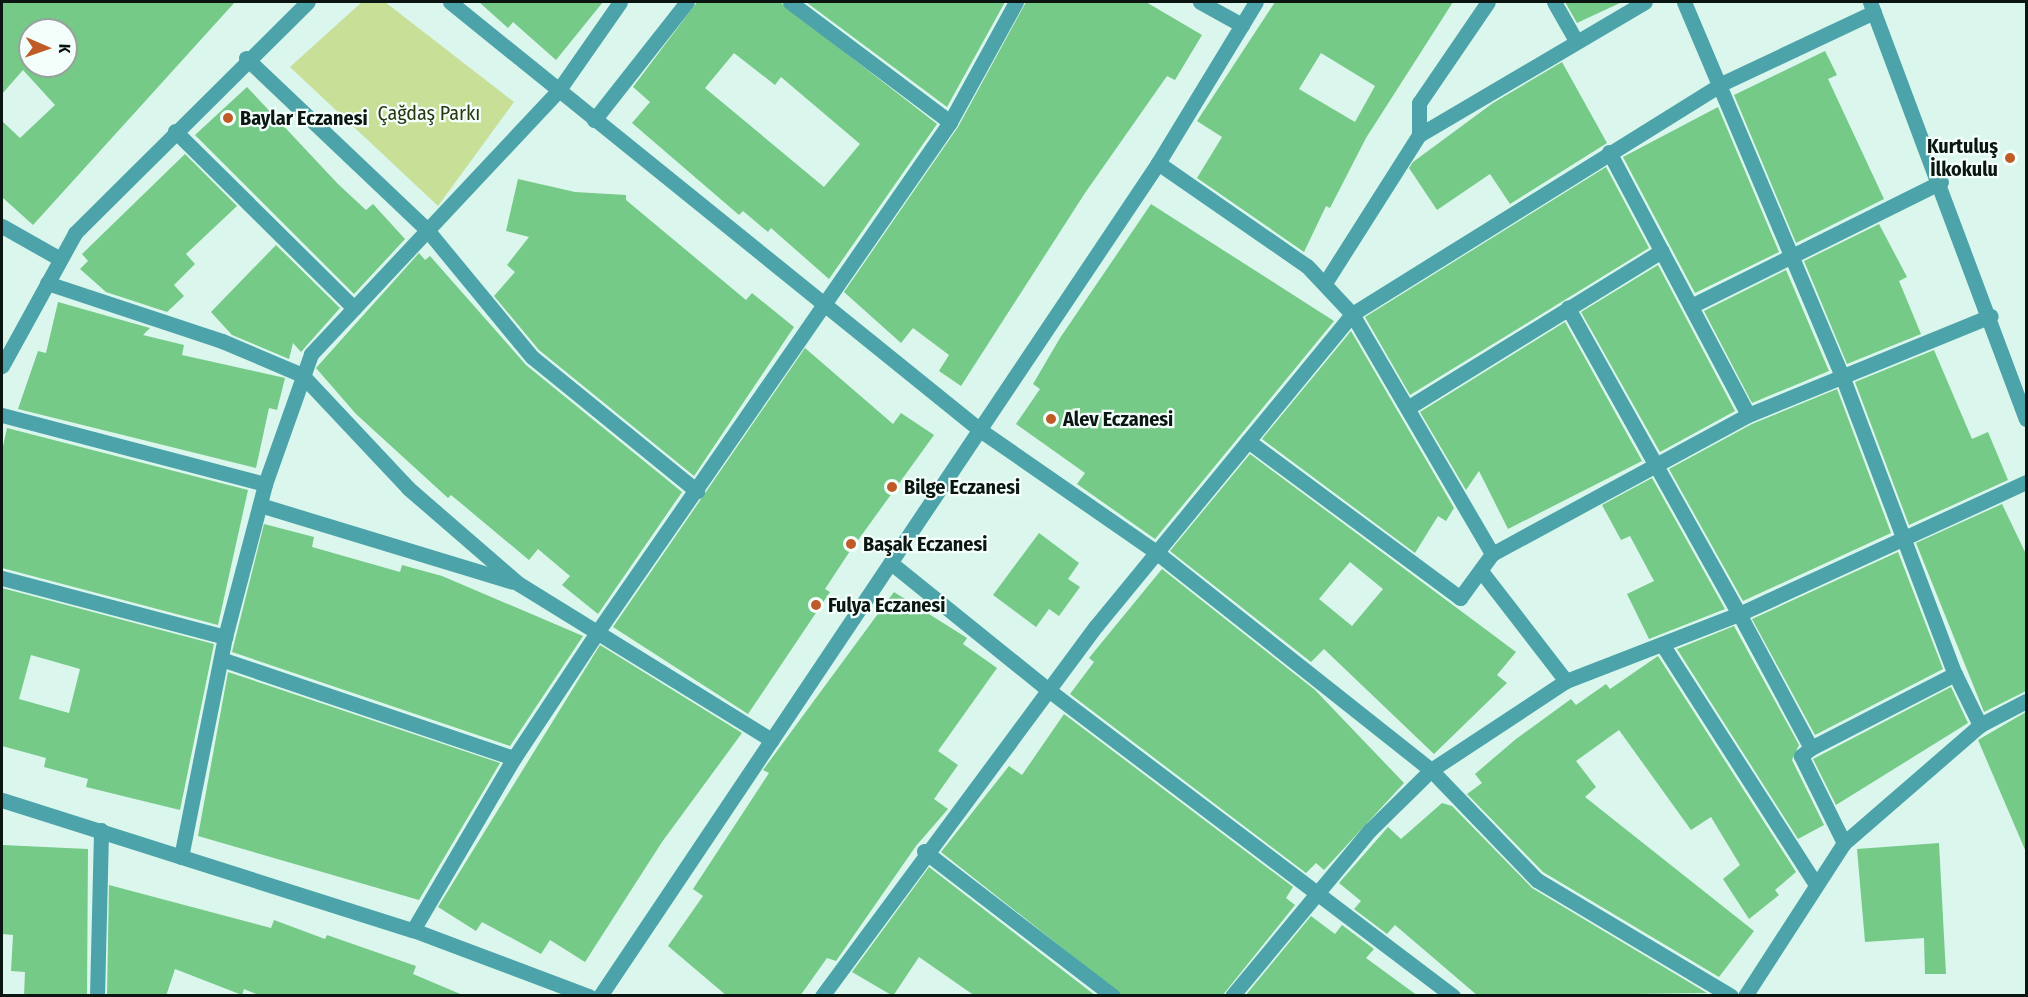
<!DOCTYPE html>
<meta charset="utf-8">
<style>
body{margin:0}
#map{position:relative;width:2028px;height:997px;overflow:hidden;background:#daf6ed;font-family:"Fira Sans Condensed",sans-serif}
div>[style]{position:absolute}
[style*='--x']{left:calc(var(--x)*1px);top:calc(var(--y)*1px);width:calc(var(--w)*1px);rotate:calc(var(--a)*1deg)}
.green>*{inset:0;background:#c8df98}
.building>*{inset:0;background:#76ca87}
.minor>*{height:15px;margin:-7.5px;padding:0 7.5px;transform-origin:7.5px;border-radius:7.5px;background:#4ca3a9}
.tertiary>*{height:15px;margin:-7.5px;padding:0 7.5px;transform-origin:7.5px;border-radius:7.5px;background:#4ca3a9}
.dots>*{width:16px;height:16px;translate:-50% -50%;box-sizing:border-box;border:3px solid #f4fffb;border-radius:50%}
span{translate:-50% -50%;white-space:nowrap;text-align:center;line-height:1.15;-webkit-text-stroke:4.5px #f4fffb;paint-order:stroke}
.park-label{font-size:20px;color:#2c3710}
.poi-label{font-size:20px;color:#0b1512;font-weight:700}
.left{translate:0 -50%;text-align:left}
.right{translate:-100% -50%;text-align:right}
.frame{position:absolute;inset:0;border:3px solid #0b1512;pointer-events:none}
.north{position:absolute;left:18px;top:18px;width:60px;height:60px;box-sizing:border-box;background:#f4fffb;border:2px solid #97a19e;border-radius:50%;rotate:92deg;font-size:16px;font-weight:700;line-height:24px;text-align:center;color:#0b1512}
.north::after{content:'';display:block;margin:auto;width:21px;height:27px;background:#bf5b27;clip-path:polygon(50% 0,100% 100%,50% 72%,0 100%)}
</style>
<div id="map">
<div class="green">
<i style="clip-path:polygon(362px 2px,385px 2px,514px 102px,438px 206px,290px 67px)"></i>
</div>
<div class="building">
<i style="clip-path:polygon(evenodd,2px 2px,235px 2px,33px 225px,2px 197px,2px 121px,20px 138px,55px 105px,23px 70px,2px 94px,2px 2px,30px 30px,66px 30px,66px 66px,30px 66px,30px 30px)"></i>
<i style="clip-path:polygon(479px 2px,603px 2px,556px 60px,513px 22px,508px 28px)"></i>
<i style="clip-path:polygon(evenodd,697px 2px,780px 2px,937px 124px,829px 279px,771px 228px,768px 232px,743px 211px,739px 215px,632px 123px,650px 102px,633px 87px,697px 2px,734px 53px,775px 85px,781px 77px,860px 144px,824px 187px,705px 88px,734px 53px)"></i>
<i style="clip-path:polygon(806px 2px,1005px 2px,947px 107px)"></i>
<i style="clip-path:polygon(1026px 2px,1146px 2px,1202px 35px,1175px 80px,1167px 76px,1085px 193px,961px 386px,939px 371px,949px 355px,913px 328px,901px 343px,844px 292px,958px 127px)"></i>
<i style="clip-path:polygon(evenodd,1275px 2px,1453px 2px,1366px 138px,1330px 208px,1326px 206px,1304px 252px,1197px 178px,1222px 137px,1197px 121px,1275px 2px,1321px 53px,1375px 86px,1355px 122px,1299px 89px,1321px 53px)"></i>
<i style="clip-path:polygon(1565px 2px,1622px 2px,1577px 23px)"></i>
<i style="clip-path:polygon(1825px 51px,1837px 75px,1828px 79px,1884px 199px,1796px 243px,1734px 95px)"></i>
<i style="clip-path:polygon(1562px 62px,1607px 143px,1510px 204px,1490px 174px,1437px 210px,1409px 168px,1413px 162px,1493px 103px)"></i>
<i style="clip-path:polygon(247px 87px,338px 184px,366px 210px,373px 204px,405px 239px,354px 294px,195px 135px)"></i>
<i style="clip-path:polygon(1718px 107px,1779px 252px,1695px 293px,1623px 157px)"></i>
<i style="clip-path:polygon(185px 154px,237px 206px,186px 254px,195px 264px,174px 285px,184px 296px,167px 312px,106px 292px,80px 269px,88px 261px,82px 254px)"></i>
<i style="clip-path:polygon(1606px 167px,1649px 248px,1410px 395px,1365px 317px)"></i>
<i style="clip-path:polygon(518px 179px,575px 192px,626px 195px,626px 200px,746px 300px,752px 293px,794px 327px,694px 476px,539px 350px,494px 296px,515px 272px,507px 265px,529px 237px,506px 231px)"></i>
<i style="clip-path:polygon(1151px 204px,1334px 321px,1155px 539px,1077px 484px,1085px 473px,1016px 424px,1040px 389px,1033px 384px,1060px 338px)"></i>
<i style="clip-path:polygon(1879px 224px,1907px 277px,1899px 281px,1921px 334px,1847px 364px,1804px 261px)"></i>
<i style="clip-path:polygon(276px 245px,340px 308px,301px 352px,293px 343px,289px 359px,232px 335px,211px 312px)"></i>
<i style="clip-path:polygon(419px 253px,425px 260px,430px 256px,526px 365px,682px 492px,598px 614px,562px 585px,570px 576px,538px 549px,529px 560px,451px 495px,448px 498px,356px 414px,316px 368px)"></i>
<i style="clip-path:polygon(1658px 265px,1735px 411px,1660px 452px,1581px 312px)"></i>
<i style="clip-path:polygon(1786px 270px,1829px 371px,1752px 403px,1704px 311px)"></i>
<i style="clip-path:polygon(58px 302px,150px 328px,143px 335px,184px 345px,182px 355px,285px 378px,277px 410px,269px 408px,256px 468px,18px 409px,38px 351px,46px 353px)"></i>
<i style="clip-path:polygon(1565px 322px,1642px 461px,1508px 529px,1479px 471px,1466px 490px,1420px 412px)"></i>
<i style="clip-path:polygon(1351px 331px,1454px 508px,1446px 521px,1438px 516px,1415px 553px,1262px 439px)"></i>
<i style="clip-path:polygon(805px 348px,893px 424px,901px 413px,934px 435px,848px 554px,825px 589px,830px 592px,748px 714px,613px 627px)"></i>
<i style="clip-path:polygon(1934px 350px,1972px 439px,1988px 432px,2008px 480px,1909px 525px,1855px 382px)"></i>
<i style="clip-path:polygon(1837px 389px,1891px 533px,1743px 601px,1669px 469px,1752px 424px)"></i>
<i style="clip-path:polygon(7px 428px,248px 490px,218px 625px,2px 568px,2px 451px)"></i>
<i style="clip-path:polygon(evenodd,1250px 454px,1516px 652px,1497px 675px,1507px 683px,1434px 754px,1324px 649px,1311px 662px,1170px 551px,1250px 454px,1350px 562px,1383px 589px,1352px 626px,1319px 599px,1350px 562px)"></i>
<i style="clip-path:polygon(1652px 478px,1725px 609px,1649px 639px,1627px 594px,1654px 581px,1630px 536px,1621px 540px,1602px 505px)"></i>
<i style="clip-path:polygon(2002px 504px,2026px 554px,2026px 691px,1984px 712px,1916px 543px)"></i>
<i style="clip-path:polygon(264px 524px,314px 537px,312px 547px,400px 572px,402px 565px,442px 576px,583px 636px,510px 746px,232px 652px)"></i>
<i style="clip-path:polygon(1039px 533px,1079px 563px,1068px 579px,1080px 587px,1059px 616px,1049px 609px,1036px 627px,993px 595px)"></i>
<i style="clip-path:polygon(1898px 552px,1943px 669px,1815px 735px,1752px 619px)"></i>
<i style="clip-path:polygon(1162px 569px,1315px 690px,1404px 783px,1324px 870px,1316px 863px,1306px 873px,1070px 694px,1094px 662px,1089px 658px)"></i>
<i style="clip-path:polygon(evenodd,2px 588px,214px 644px,180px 810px,86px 787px,88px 779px,44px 767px,46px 758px,2px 746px,2px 588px,31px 655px,80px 669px,69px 713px,19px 699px,31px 655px)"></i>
<i style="clip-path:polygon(894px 592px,967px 638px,963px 644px,997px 668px,938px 751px,958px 765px,934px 799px,948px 809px,916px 846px,836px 961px,827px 958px,800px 996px,727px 996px,668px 946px,703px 896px,693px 889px,769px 773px,763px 770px)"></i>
<i style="clip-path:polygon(1734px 626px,1799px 745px,1792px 760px,1824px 825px,1798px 839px,1677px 649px)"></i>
<i style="clip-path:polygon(600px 645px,742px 733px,662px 842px,585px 962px,550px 940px,541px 954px,482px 922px,476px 931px,438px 907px)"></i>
<i style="clip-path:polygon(1658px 656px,1796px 872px,1775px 890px,1779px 895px,1749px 919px,1723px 879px,1740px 865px,1711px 817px,1691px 830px,1619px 730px,1576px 761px,1596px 787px,1585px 797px,1754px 931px,1719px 977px,1543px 872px,1467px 794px,1482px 783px,1475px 774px,1516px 739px,1571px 699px,1576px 705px,1606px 684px,1610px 689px)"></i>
<i style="clip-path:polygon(228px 672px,500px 763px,419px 900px,198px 836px)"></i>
<i style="clip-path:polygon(1951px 687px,1968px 723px,1836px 805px,1813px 759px)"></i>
<i style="clip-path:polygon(2026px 712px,2026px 852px,1978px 740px)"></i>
<i style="clip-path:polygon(1064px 714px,1293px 887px,1286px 898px,1295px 905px,1222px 996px,1123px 996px,941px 852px,1009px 766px,1022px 775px)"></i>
<i style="clip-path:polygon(1442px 803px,1452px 806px,1532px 888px,1707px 993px,1478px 996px,1395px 925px,1387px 934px,1354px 909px,1361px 901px,1339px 883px,1395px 819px,1388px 827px,1401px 839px)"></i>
<i style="clip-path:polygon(1939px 843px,1946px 974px,1925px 974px,1924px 938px,1865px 942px,1857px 849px)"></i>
<i style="clip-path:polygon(2px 845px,88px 849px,87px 996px,24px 996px,25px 972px,11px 971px,13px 935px,2px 934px)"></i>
<i style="clip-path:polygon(929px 867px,1096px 996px,975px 996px,919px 957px,893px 996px,852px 972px)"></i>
<i style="clip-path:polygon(109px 885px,271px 928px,274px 920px,325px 939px,327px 935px,416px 966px,413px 974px,465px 996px,261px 996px,244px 989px,242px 995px,175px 969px,166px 996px,107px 996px)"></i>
<i style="clip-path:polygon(1311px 916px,1335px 934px,1342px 925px,1374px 949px,1366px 958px,1418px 996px,1245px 996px)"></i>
</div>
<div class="minor">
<i style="--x:450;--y:2;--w:681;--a:38.92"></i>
<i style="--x:980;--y:430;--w:214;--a:34.7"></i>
<i style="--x:1156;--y:552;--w:351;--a:38.4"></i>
<i style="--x:1431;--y:770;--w:153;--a:46.1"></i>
<i style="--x:1537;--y:880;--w:226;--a:30.9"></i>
<i style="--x:790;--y:2;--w:200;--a:36.9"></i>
<i style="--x:1200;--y:2;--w:48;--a:28.7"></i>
<i style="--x:1554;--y:2;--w:43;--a:60.4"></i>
<i style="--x:1684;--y:2;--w:411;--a:67.1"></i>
<i style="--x:1844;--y:381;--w:313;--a:69.3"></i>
<i style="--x:1955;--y:674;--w:57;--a:63.9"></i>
<i style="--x:246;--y:58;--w:251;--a:43.5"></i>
<i style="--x:428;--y:231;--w:163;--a:50.5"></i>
<i style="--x:532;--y:357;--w:213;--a:39.1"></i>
<i style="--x:594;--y:120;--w:150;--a:-51.8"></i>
<i style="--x:175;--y:131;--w:252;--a:44.7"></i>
<i style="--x:1419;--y:135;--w:32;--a:-90"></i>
<i style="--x:1419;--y:103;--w:122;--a:-55.7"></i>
<i style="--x:1609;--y:152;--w:297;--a:62.1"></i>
<i style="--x:1158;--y:163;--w:181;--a:34.7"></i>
<i style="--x:1307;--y:266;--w:66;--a:46.8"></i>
<i style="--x:1352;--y:314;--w:278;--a:59.7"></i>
<i style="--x:2;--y:226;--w:67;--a:29.6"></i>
<i style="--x:47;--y:283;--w:184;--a:18.3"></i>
<i style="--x:222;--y:341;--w:87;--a:23"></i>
<i style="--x:302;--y:375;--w:155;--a:46.8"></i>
<i style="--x:408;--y:488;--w:147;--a:40.9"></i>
<i style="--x:519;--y:584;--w:297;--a:31.7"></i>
<i style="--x:1325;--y:283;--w:175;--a:-57.6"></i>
<i style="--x:1419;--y:135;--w:262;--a:-30.5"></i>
<i style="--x:1691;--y:306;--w:279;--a:-26.4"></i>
<i style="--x:1409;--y:407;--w:297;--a:-31.7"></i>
<i style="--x:2;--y:415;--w:272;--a:14.7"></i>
<i style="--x:1248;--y:441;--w:264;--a:36.5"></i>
<i style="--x:1460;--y:598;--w:54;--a:-54"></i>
<i style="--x:1492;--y:554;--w:291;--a:-28.5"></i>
<i style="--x:1748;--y:415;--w:262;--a:-22.2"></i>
<i style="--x:260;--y:505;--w:264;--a:16.9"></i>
<i style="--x:891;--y:563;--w:206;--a:38.9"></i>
<i style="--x:1051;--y:692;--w:504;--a:37.1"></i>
<i style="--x:1481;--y:571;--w:139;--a:52.3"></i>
<i style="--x:2;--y:578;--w:231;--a:14.8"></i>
<i style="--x:1662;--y:644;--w:282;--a:57.4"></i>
<i style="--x:224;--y:660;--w:306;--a:18.7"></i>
<i style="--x:1811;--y:748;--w:162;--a:-27.2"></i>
<i style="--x:1844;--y:843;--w:97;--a:-116.3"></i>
<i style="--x:1801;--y:756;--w:13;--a:-39"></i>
<i style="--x:1811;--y:748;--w:152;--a:-118.2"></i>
<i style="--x:1739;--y:614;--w:316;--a:-24.7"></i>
<i style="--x:924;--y:851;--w:238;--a:37.5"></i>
<i style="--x:181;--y:857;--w:224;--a:-78.7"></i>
<i style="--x:225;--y:637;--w:158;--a:-75.3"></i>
<i style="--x:265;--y:484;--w:138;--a:-70.5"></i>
<i style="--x:311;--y:354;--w:361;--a:-46.8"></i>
<i style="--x:558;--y:91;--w:108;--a:-55.1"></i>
<i style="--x:413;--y:930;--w:199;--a:-59.6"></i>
<i style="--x:514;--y:758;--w:152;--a:-56.5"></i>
<i style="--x:598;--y:631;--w:619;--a:-55.33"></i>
<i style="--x:950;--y:122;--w:137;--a:-61.2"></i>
<i style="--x:97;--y:996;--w:166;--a:-88.6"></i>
<i style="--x:600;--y:996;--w:1003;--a:-56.18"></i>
<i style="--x:1158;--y:163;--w:188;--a:-58.7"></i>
<i style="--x:822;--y:996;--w:460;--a:-53.5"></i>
<i style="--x:1096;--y:626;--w:404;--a:-50.6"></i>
<i style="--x:1352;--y:314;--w:435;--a:-31.9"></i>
<i style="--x:1721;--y:84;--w:169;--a:-25.2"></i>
<i style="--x:1232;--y:996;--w:216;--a:-50.3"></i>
<i style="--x:1370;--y:830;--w:86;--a:-44.5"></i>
<i style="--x:1431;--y:770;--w:162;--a:-33.4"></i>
<i style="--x:1566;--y:681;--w:186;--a:-21.2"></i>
<i style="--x:1739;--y:614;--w:351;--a:-119.2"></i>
<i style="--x:1745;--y:996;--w:182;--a:-57.1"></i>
<i style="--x:1844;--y:843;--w:180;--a:-40.9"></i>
<i style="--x:1980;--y:725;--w:52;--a:-27.6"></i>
</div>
<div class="tertiary">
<i style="--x:1870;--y:2;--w:445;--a:69.5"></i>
<i style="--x:2;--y:366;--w:152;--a:-61.2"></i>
<i style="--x:75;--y:233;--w:328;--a:-44.8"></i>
<i style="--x:2;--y:800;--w:431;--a:17.6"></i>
<i style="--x:413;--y:930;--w:188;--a:20.6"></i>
</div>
<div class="dots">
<i style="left:228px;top:118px;background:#bf5b27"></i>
<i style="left:2010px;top:158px;background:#bf5b27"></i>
<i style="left:1051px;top:419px;background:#bf5b27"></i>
<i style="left:892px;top:487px;background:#bf5b27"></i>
<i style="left:851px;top:544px;background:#bf5b27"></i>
<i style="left:816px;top:605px;background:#bf5b27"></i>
</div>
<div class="park-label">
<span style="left:429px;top:113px">Çağdaş Parkı</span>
</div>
<div class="poi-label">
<span class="left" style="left:240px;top:118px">Baylar Eczanesi</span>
<span class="right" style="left:1998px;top:158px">Kurtuluş<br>İlkokulu</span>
<span class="left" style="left:1063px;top:419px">Alev Eczanesi</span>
<span class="left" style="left:904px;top:487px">Bilge Eczanesi</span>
<span class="left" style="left:863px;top:544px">Başak Eczanesi</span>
<span class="left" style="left:828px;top:605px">Fulya Eczanesi</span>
</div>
<div class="frame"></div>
<div class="north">K</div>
</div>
